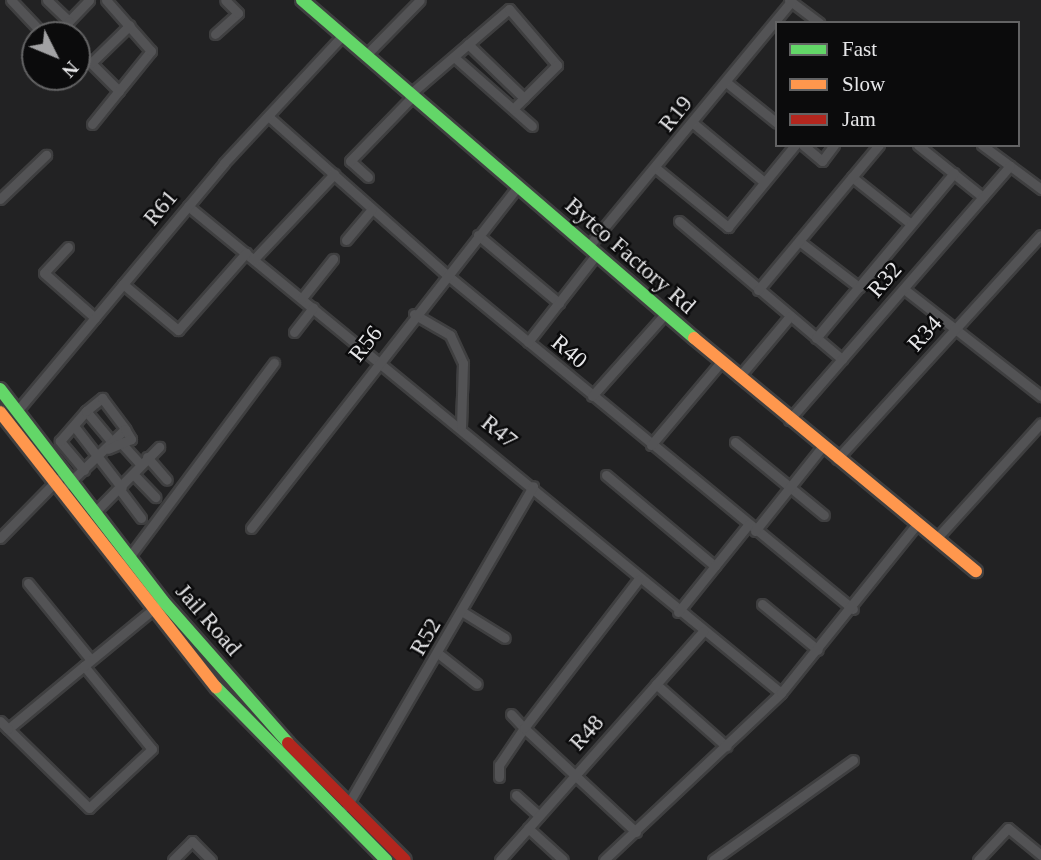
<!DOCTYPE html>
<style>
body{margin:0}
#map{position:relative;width:1041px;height:860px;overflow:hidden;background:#222223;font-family:Georgia,serif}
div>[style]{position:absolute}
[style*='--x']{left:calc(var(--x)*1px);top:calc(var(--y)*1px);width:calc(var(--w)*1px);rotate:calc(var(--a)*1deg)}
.roads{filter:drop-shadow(2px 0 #3f3f40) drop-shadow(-2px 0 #3f3f40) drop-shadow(0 2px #3f3f40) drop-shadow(0 -2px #3f3f40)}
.street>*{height:9px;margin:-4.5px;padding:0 4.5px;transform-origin:4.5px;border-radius:4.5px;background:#535355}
.fast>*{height:12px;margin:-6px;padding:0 6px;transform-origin:6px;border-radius:6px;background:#63d668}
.slow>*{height:12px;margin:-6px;padding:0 6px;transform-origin:6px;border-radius:6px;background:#ff974d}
.jam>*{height:12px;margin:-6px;padding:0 6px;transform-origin:6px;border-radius:6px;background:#b3261e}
span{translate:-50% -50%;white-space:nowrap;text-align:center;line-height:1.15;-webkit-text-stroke:5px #0b0b0c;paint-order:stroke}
.street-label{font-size:23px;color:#e7e7e9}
.legend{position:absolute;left:775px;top:21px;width:245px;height:126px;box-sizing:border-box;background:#0b0b0c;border:2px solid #636364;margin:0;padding:9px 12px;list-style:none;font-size:21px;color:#e7e7e9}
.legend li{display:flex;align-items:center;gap:14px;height:35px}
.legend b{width:35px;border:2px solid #636364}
.north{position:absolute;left:21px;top:21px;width:70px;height:70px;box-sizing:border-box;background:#0b0b0c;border:2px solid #636364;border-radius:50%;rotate:133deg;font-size:19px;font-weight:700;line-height:28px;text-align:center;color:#e7e7e9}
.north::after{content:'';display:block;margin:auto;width:24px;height:32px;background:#a2a2a4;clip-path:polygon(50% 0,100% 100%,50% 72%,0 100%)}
</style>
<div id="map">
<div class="roads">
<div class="street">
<i style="--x:11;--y:0;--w:48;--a:46.7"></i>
<i style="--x:47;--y:0;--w:30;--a:44"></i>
<i style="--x:69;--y:21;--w:29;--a:-46"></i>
<i style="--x:789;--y:0;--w:38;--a:37"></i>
<i style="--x:215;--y:34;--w:31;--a:-42"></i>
<i style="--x:238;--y:13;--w:18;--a:-135"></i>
<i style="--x:57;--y:35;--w:18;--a:-49"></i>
<i style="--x:468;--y:44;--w:78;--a:44"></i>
<i style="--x:365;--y:56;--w:78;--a:-45.5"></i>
<i style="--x:454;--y:57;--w:104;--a:41.5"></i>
<i style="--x:726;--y:82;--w:65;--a:38.8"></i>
<i style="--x:119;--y:91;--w:40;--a:-135"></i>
<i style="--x:91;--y:63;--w:54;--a:-44.3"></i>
<i style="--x:409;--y:95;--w:132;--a:-40.7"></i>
<i style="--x:509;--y:9;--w:74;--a:49.4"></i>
<i style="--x:557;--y:65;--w:62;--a:135"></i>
<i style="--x:268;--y:116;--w:238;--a:41.6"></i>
<i style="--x:446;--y:274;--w:527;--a:39.46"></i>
<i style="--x:693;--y:123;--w:92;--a:39.7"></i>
<i style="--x:92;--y:124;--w:94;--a:-51.1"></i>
<i style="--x:151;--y:51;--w:68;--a:-131.4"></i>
<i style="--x:803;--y:145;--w:25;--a:40"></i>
<i style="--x:822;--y:161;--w:20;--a:-53"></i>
<i style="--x:918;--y:145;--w:83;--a:38.7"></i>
<i style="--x:982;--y:145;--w:74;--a:36.7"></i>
<i style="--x:657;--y:169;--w:92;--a:39.2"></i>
<i style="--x:728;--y:227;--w:106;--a:-50.7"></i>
<i style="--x:368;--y:177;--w:24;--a:-138"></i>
<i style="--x:350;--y:161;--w:89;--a:-45.9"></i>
<i style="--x:852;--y:177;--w:75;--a:38.5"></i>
<i style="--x:0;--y:199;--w:64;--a:-43.7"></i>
<i style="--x:188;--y:206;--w:767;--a:39.39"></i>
<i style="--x:679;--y:221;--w:214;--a:40.3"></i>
<i style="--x:478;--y:235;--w:106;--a:40"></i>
<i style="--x:346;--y:240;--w:40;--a:-50"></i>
<i style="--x:799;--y:241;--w:76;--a:37.5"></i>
<i style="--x:68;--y:247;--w:35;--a:133"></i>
<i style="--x:44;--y:273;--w:68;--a:41.4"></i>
<i style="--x:588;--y:247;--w:318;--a:-50.4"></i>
<i style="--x:254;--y:259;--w:117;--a:-46.7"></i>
<i style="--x:123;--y:284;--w:72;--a:39.9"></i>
<i style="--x:178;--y:330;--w:103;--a:-48.6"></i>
<i style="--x:904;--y:289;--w:174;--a:38"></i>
<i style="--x:758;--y:290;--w:189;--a:-50.2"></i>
<i style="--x:302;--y:298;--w:50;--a:-51.5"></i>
<i style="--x:414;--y:314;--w:42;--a:30.3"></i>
<i style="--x:450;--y:335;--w:31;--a:65"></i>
<i style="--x:463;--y:363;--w:64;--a:91.8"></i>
<i style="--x:294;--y:332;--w:31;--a:-52"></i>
<i style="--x:816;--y:338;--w:215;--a:-50.1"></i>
<i style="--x:528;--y:342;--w:110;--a:-52"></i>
<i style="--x:739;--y:377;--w:80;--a:-50.1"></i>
<i style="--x:592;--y:396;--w:110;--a:-48.3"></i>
<i style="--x:17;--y:411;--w:323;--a:-50.1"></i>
<i style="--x:224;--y:163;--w:173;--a:-47.1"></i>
<i style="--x:86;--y:411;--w:38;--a:50"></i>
<i style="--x:789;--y:420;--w:337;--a:-49"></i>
<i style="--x:74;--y:426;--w:78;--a:52.3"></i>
<i style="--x:735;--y:442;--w:115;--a:39.4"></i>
<i style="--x:123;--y:445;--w:24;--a:48"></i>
<i style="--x:651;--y:445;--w:109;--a:-49.9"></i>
<i style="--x:147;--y:457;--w:30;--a:49"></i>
<i style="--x:837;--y:459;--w:303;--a:-47.7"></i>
<i style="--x:84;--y:470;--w:38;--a:-130"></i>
<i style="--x:60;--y:441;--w:40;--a:-49"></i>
<i style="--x:86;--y:411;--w:21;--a:-39"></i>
<i style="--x:102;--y:398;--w:39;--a:53"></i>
<i style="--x:606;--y:475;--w:142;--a:39.9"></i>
<i style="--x:136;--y:477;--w:28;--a:46"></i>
<i style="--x:68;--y:484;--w:79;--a:-44"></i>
<i style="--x:125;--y:429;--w:12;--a:59"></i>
<i style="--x:131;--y:439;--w:25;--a:157"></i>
<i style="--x:120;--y:490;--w:35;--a:53"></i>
<i style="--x:94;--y:513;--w:93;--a:-45.4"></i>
<i style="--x:251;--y:528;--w:432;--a:-52"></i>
<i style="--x:755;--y:531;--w:107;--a:-51.4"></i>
<i style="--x:0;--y:538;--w:83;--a:-45.5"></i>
<i style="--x:936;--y:539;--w:156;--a:-47.8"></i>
<i style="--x:127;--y:560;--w:246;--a:-53.3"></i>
<i style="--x:28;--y:583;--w:99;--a:50.7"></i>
<i style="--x:762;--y:604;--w:72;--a:39.4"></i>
<i style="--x:463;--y:612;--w:49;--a:31.8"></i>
<i style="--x:678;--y:612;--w:112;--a:-51.2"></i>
<i style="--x:439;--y:654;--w:48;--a:38.3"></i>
<i style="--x:84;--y:666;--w:107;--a:50.7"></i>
<i style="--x:152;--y:749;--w:86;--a:136.9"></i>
<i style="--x:89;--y:808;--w:113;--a:-135.7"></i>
<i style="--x:8;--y:729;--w:99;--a:-39.7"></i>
<i style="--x:84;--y:666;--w:87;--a:-39.4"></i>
<i style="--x:656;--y:684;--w:94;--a:41.5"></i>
<i style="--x:0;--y:721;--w:11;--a:45"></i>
<i style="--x:499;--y:777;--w:12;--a:-90"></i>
<i style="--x:499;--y:765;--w:45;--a:-56"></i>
<i style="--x:524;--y:728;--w:19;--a:-133"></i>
<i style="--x:516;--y:795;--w:31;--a:42"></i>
<i style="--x:347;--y:806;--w:370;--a:-59.8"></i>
<i style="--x:528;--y:828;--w:47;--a:42.4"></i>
<i style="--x:636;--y:832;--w:153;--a:-137.1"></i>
<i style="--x:524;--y:728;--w:187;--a:-52.4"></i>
<i style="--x:173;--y:860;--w:27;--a:-45"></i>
<i style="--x:192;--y:841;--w:27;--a:45"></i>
<i style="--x:500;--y:860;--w:306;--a:-48.4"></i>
<i style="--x:604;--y:860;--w:243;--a:-43.3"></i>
<i style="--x:781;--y:693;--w:217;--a:-51.2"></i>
<i style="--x:713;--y:860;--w:172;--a:-35.5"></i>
<i style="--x:978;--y:860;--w:44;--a:-46.8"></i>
<i style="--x:1008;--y:828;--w:43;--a:39.3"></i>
</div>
<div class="fast">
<i style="--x:302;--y:0;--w:518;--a:40.77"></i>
<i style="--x:0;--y:389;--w:267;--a:52.4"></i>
<i style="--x:163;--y:601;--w:189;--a:48.6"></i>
<i style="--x:216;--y:687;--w:243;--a:45.5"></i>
</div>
<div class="slow">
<i style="--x:694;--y:338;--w:366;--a:39.6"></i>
<i style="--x:0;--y:412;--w:350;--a:51.9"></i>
</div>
<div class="jam">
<i style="--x:288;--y:743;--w:165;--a:45"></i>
</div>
</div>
<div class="street-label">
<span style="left:676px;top:114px;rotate:-51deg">R19</span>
<span style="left:161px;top:208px;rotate:-50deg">R61</span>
<span style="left:630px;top:256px;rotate:41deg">Bytco Factory Rd</span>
<span style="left:885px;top:280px;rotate:-49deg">R32</span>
<span style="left:925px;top:334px;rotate:-48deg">R34</span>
<span style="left:366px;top:344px;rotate:-52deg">R56</span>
<span style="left:569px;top:352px;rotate:40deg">R40</span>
<span style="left:499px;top:432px;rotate:39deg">R47</span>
<span style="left:208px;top:620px;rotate:49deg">Jail Road</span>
<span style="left:426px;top:637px;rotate:-60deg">R52</span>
<span style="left:587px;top:733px;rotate:-48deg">R48</span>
</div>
<ul class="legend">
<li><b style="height:9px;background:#63d668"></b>Fast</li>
<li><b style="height:9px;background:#ff974d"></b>Slow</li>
<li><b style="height:9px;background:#b3261e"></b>Jam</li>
</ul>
<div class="north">N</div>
</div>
